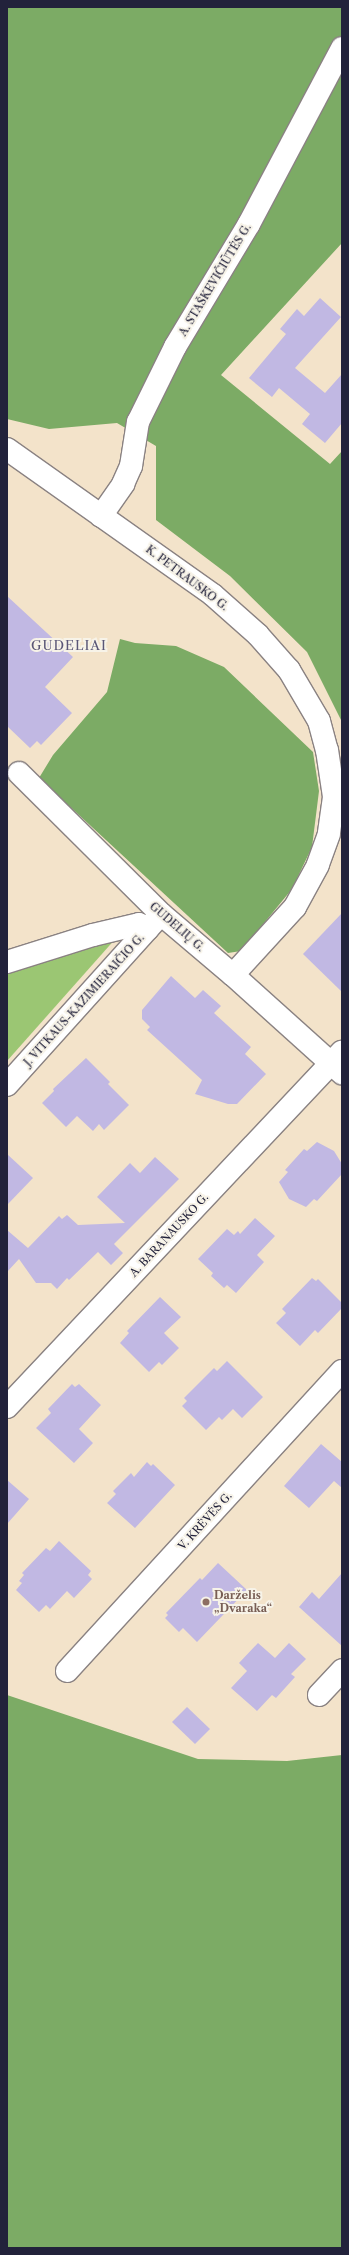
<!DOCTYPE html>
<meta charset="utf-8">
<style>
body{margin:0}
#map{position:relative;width:349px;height:2255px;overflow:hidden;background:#f3e3ca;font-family:"Libre Caslon Text",serif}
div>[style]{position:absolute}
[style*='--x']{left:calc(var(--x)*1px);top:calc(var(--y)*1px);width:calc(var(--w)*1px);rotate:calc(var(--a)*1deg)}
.green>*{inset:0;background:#9bc673}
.forest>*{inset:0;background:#7cab65}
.building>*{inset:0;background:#c1b8e3}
.roads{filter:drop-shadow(1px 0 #8a8282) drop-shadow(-1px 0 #8a8282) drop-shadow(0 1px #8a8282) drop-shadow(0 -1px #8a8282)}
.minor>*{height:22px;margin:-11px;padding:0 11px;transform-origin:11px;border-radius:11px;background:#fff}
.dots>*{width:11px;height:11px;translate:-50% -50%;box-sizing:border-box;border:2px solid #f7f3e8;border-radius:50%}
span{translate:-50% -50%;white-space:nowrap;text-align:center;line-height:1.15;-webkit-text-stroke:4px #f7f3e8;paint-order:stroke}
.street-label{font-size:11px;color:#22223b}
.education-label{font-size:11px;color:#785e54;font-weight:700}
.left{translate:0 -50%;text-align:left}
.quarter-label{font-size:13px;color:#5a5676;letter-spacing:1px}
.frame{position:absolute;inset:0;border:8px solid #22223b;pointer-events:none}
</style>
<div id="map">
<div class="green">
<i style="clip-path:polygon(117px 937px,7px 1061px,7px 971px)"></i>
</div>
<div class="forest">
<i style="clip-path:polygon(7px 7px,342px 7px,342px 243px,221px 375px,330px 464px,342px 451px,342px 722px,307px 652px,230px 576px,156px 520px,156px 446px,117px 423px,49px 429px,7px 419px)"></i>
<i style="clip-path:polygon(120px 639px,135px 643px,176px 646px,224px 667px,313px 752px,319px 791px,312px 847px,292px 889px,241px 951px,228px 953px,39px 778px,53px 755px,107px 692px)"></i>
<i style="clip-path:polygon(7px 1695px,198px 1759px,287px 1761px,342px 1755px,342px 2248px,7px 2248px)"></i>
</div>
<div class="building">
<i style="clip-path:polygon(320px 298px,341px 317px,295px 368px,325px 393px,342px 374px,342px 423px,325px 443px,302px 424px,310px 414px,279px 388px,272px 397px,249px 378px,286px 334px,280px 329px,297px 309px,304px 316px)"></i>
<i style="clip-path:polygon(7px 596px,73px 657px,45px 687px,72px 713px,41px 745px,37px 741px,30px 748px,7px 726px)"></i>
<i style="clip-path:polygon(342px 913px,342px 992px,303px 954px)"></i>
<i style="clip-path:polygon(171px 976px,195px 998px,203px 990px,221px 1006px,214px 1013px,251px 1047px,245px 1054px,266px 1074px,237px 1104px,228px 1104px,195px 1094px,202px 1080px,147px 1030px,150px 1027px,142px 1019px,142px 1010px)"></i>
<i style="clip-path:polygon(86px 1058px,110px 1082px,108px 1084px,129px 1105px,104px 1130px,99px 1124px,93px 1131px,77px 1116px,66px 1127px,42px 1103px,54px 1091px,53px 1089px)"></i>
<i style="clip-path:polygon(317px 1142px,334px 1151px,342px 1164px,342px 1174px,317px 1201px,314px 1199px,306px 1207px,289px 1199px,279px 1182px,288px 1172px,285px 1170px,304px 1149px,307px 1151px)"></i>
<i style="clip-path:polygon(7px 1154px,33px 1178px,7px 1205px)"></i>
<i style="clip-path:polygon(155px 1157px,179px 1179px,114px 1244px,123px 1253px,111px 1265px,98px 1252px,69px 1280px,67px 1278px,57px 1289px,51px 1283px,36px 1283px,19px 1259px,7px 1272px,7px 1230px,28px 1248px,59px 1216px,62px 1219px,67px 1215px,78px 1225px,125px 1223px,97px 1197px,130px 1163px,140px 1173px)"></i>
<i style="clip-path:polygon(255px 1218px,275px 1236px,257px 1255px,264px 1262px,236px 1293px,227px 1285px,224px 1288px,211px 1276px,213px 1273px,198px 1259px,227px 1229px,234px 1235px,238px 1231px,240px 1234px)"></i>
<i style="clip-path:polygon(312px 1278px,316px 1281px,318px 1279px,342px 1303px,342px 1308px,318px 1333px,315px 1330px,300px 1346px,276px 1323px,286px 1313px,282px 1309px)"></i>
<i style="clip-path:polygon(160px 1297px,181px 1317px,164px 1333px,179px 1348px,162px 1365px,159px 1362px,149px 1372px,120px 1343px,129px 1333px,127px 1331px)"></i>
<i style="clip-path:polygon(227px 1361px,263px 1397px,242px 1418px,233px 1409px,222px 1420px,219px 1417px,206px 1430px,182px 1406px,187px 1401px,184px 1398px,214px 1368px,217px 1371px)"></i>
<i style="clip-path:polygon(72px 1384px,75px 1387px,79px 1384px,101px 1405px,79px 1429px,93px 1443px,74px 1463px,36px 1428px,51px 1413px,48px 1409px)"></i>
<i style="clip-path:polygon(321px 1444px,342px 1462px,342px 1488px,334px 1481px,309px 1508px,284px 1486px)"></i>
<i style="clip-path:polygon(147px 1462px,151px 1466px,153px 1464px,175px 1485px,135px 1528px,107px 1503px,116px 1494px,113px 1491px,131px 1473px,134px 1477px)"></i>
<i style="clip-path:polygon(7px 1480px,29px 1499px,7px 1524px)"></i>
<i style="clip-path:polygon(59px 1541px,91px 1571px,88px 1575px,92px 1579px,74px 1598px,67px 1591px,50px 1609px,46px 1605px,39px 1612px,16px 1590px,22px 1583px,19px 1581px,24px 1575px,22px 1573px,46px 1548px,50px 1551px)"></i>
<i style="clip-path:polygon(218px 1563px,247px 1590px,197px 1642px,183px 1628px,179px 1632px,165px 1618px,168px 1615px,166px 1613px,200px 1578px,202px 1580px)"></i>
<i style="clip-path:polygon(342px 1573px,342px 1646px,299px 1607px,312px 1592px,319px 1599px)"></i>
<i style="clip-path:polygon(258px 1643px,275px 1658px,289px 1643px,306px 1659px,291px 1674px,295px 1677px,276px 1698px,272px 1695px,257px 1711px,231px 1688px,247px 1671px,239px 1663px)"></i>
<i style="clip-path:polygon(187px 1707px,210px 1729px,195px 1744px,172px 1722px)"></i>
</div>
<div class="roads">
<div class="minor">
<i style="--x:7;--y:449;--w:252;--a:35.3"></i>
<i style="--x:213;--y:595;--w:60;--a:41.6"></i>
<i style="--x:258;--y:635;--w:47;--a:48.5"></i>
<i style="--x:289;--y:670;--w:59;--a:59.5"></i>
<i style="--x:319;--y:721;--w:30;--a:75"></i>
<i style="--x:327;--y:750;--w:48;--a:81.5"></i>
<i style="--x:334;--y:797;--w:37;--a:98"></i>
<i style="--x:329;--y:834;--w:33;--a:110"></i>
<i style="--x:318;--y:865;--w:48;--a:118.7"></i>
<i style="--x:295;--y:907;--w:92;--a:132.4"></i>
<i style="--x:101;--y:516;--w:39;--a:-55"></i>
<i style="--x:123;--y:484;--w:20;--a:-66"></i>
<i style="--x:131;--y:466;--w:45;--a:-81"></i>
<i style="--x:138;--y:422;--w:84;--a:-63.7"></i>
<i style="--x:175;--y:347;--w:144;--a:-59"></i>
<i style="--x:249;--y:224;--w:199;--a:-62.1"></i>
<i style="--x:19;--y:773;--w:200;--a:44.8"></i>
<i style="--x:161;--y:914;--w:94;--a:40.3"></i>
<i style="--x:233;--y:975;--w:147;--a:42"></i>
<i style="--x:7;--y:962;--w:90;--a:-17.4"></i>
<i style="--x:93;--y:935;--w:47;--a:-13.4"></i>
<i style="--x:139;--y:924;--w:10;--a:29"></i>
<i style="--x:7;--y:1085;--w:230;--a:-48"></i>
<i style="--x:7;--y:1407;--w:488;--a:-46.7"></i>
<i style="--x:67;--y:1671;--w:407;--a:-47.5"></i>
<i style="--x:319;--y:1695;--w:34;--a:-47"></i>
</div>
</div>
<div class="dots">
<i style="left:206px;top:1602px;background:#8d6e63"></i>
</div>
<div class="street-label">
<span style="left:215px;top:280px;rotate:-59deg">A. STAŠKEVIČIŪTĖS G.</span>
<span style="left:187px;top:578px;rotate:37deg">K. PETRAUSKO G.</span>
<span style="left:177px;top:927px;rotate:41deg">GUDELIŲ G.</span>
<span style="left:84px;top:1000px;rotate:-48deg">J. VITKAUS-KAZIMIERAIČIO G.</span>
<span style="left:169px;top:1235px;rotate:-47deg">A. BARANAUSKO G.</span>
<span style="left:205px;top:1521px;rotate:-48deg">V. KRĖVĖS G.</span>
</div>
<div class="education-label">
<span class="left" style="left:214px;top:1602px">Darželis<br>„Dvaraka“</span>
</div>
<div class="quarter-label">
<span style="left:69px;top:645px">GUDELIAI</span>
</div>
<div class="frame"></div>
</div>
